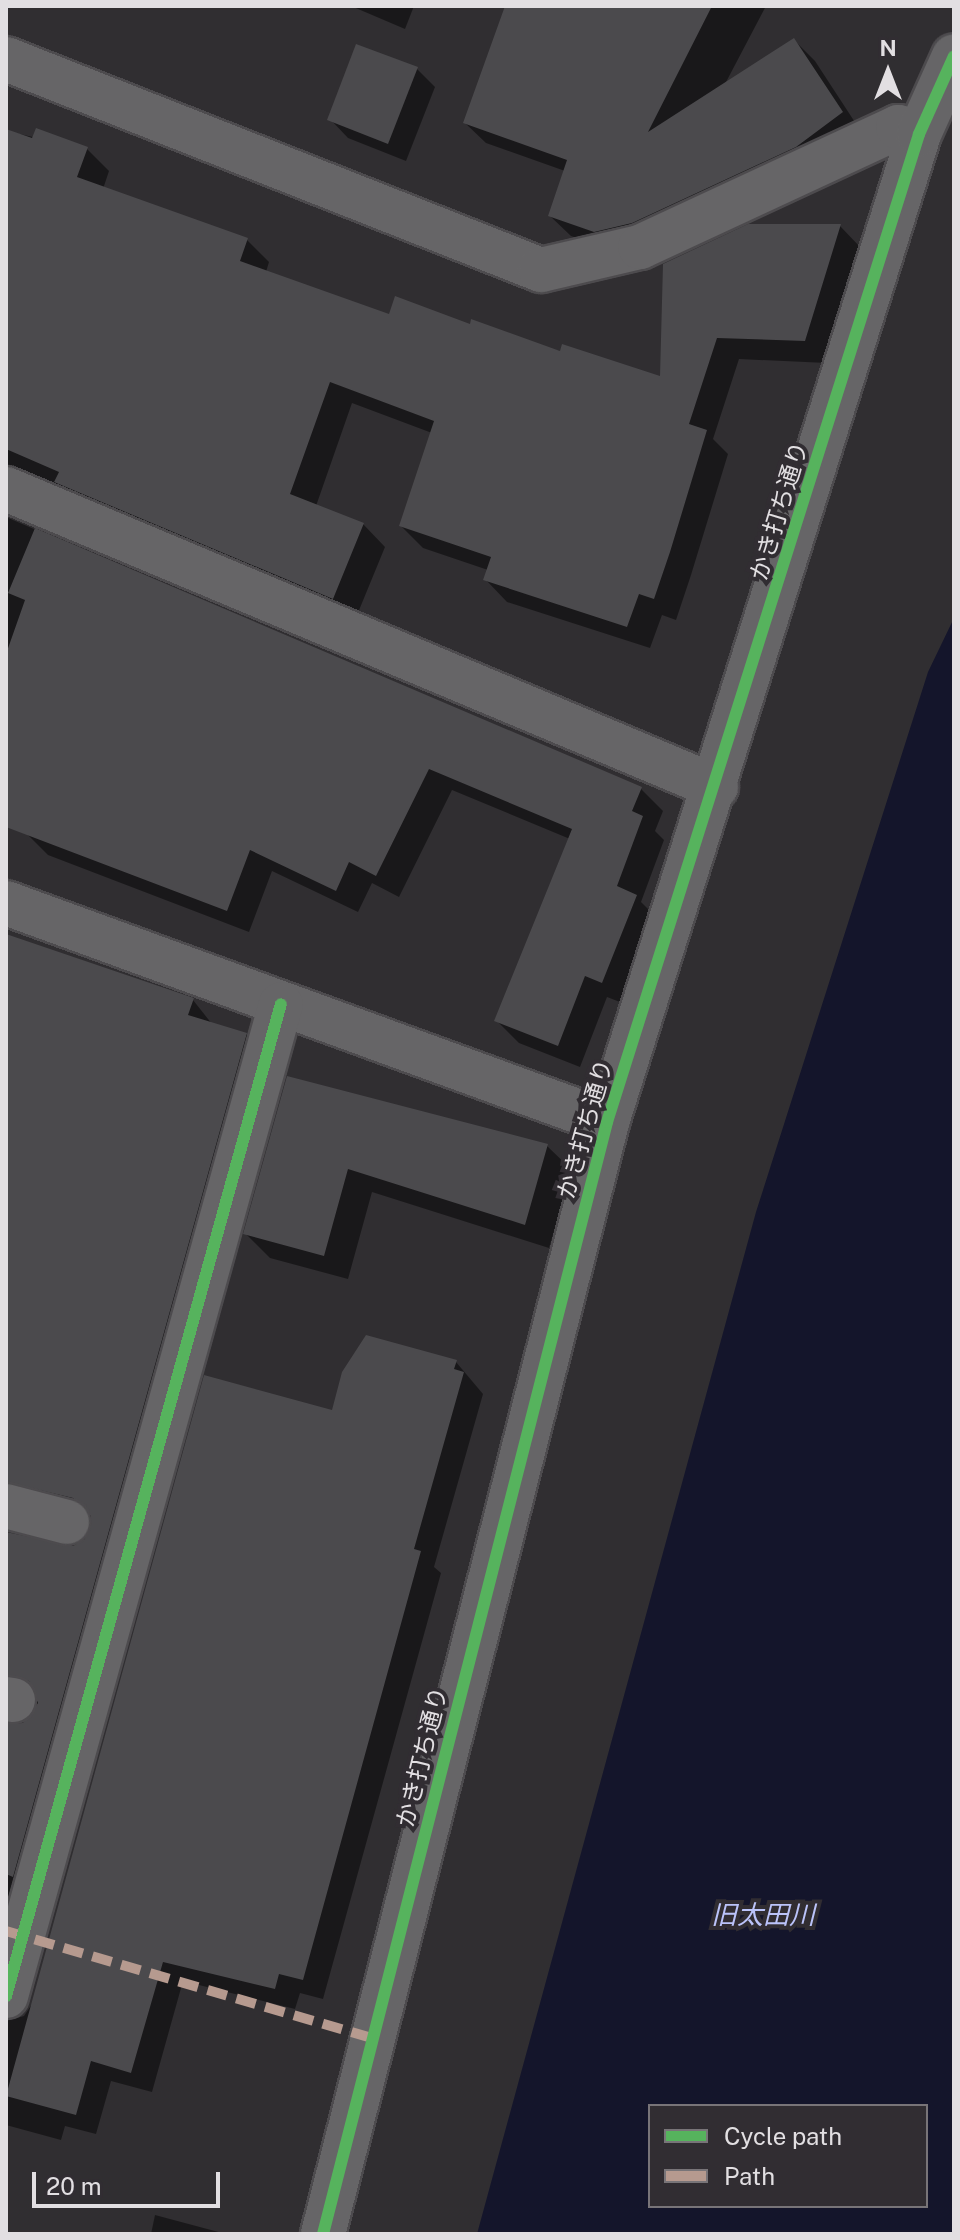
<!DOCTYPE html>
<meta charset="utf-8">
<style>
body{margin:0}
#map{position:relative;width:960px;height:2240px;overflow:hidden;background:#302e31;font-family:"Public Sans","Noto Sans JP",sans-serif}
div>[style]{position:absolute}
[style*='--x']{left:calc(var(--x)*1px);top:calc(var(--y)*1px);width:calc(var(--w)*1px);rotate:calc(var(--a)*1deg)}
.water>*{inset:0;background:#14152b}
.shadow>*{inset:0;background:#0007}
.building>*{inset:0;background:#4b4a4d}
.roads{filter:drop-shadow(2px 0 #4d4b4e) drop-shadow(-2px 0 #4d4b4e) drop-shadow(0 2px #4d4b4e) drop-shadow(0 -2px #4d4b4e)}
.minor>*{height:44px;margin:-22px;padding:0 22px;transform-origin:22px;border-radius:22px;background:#666567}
.quiet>*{height:10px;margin-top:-5px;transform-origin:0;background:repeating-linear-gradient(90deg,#b69a8f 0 20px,transparent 0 30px)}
.cycleway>*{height:12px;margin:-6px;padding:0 6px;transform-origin:6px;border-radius:6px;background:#56b35d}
span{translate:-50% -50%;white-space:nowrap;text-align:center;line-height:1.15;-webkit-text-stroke:8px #312d32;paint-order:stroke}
.street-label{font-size:24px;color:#e2dfe2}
.water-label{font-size:26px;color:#bbc3f9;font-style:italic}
.frame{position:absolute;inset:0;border:8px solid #e2dfe2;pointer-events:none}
.legend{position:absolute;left:648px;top:2104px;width:280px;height:104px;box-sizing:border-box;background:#312d32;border:2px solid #787478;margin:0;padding:10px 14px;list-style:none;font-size:24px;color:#e2dfe2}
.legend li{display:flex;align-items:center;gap:16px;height:40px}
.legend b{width:40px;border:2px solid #787478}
.north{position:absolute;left:848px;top:32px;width:80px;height:80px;-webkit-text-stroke:6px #312d32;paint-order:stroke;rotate:0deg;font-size:22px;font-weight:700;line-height:32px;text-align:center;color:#e2dfe2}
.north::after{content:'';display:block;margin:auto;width:28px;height:36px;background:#e2dfe2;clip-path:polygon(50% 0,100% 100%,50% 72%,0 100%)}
.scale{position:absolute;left:32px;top:2172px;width:188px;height:36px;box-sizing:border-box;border:4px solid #e2dfe2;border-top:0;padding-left:10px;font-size:24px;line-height:28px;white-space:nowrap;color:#e2dfe2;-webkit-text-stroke:6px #312d32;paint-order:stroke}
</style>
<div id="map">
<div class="water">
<i style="clip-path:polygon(evenodd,954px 618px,954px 2234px,477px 2234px,756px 1212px,928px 672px,954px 618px,650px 2106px,926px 2106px,926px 2206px,650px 2206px,650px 2106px)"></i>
</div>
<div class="shadow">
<i style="clip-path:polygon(351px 6px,414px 6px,405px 29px)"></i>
<i style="clip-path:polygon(507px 6px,766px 6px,725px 84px,794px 40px,815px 61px,862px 133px,616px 252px,571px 236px,550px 216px,565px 171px,486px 143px,465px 123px)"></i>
<i style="clip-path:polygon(417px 69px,435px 87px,406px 161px,348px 138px,330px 119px)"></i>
<i style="clip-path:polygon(6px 131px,87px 149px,109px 171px,103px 189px,247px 240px,269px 262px,266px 272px,390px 316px,471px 327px,662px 379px,840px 226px,862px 249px,827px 363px,739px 359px,713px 439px,728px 454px,691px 575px,676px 620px,662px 615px,650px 648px,507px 602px,485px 579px,488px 570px,423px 548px,401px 526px,432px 433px,352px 403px,316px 506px,363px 524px,385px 547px,355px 620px,6px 501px)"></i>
<i style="clip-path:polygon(6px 517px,641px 789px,663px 811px,655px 831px,664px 840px,641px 902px,658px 919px,625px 1004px,607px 997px,580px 1067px,519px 1043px,496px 1020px,570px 839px,452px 790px,399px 897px,372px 883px,358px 912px,272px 871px,249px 932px,48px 855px,26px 833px,6px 712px)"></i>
<i style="clip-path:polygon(6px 936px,193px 1000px,212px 1024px,246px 1034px,267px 1055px,6px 1995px,6px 1726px,22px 1725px,35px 1716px,38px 1695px,18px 1695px,6px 1705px,6px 1532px,61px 1548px,86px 1542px,93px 1517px,34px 1501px,6px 1514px)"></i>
<i style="clip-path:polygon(288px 1078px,547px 1146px,572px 1170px,549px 1248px,372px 1192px,348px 1279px,270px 1258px,245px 1233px)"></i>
<i style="clip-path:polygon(456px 1362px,483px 1394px,434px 1567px,441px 1573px,323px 1999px,300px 1993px,295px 2009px,183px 1981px,152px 2092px,111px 2081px,96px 2134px,65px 2126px,61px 2140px,6px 2125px,6px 2021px,24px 2016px,32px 2004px,333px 1412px)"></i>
<i style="clip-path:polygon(155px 2215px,226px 2234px,151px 2234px)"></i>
</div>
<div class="building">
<i style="clip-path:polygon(505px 6px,712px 6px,648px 132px,794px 38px,843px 112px,796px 147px,632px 223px,594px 232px,548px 216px,567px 160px,463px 123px)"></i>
<i style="clip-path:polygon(356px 44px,418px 67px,388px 144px,327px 120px)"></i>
<i style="clip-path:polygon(36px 128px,88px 147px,77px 177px,248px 238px,240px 261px,389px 314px,395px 296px,470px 324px,471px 319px,560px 351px,562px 344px,660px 376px,663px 264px,748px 224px,841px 224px,805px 341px,717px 338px,689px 424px,707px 430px,670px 552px,654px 599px,639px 594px,627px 627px,483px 580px,491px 557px,399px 526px,434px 421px,330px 382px,290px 494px,364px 523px,333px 599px,54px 482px,59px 472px,6px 449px,6px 129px,32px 138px)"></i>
<i style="clip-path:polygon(35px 528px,642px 787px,632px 811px,643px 816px,617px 886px,637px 895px,602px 983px,585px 976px,558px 1046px,494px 1021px,572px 829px,429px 769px,376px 876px,349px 862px,336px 891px,250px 850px,227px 911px,6px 827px,6px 654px,25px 600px,8px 593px)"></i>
<i style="clip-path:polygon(6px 934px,194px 998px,188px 1015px,247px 1033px,13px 1877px,6px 1874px,6px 1724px,23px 1723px,38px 1703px,29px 1681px,6px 1675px,6px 1532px,73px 1546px,85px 1539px,91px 1516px,73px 1498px,6px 1482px)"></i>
<i style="clip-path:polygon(287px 1076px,548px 1144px,525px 1225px,348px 1169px,324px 1256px,243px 1234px)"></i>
<i style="clip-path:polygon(366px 1335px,457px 1360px,454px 1369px,464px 1372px,414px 1549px,421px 1551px,303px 1980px,279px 1974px,275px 1989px,163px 1962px,131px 2073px,91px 2061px,76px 2115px,6px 2096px,204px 1375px,332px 1410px,342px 1372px)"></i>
</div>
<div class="roads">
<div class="minor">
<i style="--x:6;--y:59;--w:575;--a:21.52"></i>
<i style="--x:541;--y:270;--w:102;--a:-13.1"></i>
<i style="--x:640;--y:247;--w:285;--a:-24.9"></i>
<i style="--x:898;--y:127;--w:22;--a:18"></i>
<i style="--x:6;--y:489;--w:770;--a:22.77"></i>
<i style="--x:6;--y:903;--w:640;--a:20.02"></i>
<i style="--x:6;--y:1506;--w:63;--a:14.7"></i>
<i style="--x:6;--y:1699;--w:7;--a:8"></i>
<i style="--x:6;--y:1996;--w:1029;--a:-74.51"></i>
<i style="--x:323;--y:2234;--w:1148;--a:-75.67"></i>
<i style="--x:607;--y:1122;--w:1036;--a:-72.47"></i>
<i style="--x:919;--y:134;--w:85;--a:-65.8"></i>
</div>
</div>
<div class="quiet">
<i style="--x:6;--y:1931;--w:382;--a:16.3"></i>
</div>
<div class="cycleway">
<i style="--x:6;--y:1996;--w:1029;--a:-74.51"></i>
<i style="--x:323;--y:2234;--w:1148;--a:-75.67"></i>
<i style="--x:607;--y:1122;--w:1036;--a:-72.47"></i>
<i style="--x:919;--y:134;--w:85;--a:-65.8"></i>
</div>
<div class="street-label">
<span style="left:779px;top:511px;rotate:-73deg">かき打ち通り</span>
<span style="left:585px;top:1129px;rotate:-74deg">かき打ち通り</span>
<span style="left:422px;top:1757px;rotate:-76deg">かき打ち通り</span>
</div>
<div class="water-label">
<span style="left:763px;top:1915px">旧太田川</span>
</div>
<div class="frame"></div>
<ul class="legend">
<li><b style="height:10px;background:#56b35d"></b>Cycle path</li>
<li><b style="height:10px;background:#b69a8f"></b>Path</li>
</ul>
<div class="north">N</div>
<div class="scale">20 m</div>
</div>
